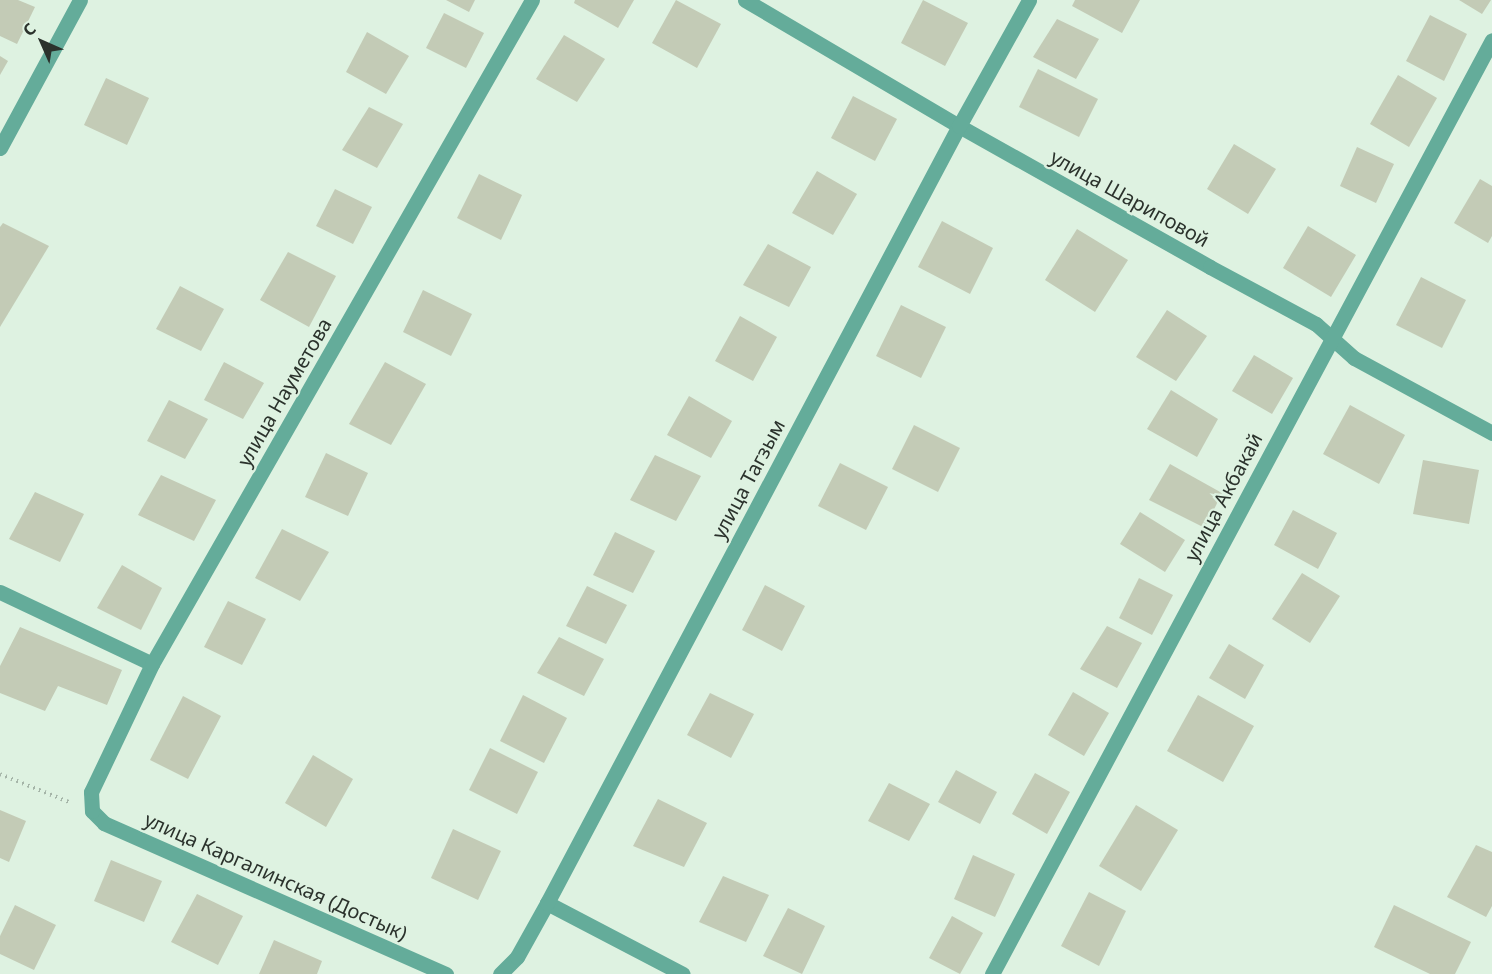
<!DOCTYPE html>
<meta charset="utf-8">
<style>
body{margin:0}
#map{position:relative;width:1492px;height:974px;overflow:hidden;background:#def2e1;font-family:"Noto Sans",sans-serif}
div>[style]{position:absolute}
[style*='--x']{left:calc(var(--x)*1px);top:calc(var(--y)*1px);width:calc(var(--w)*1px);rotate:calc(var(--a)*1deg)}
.building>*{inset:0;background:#c3cbb6}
.path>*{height:4px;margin-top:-2px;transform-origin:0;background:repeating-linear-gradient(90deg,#a5b5a8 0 1.5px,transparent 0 6px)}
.street>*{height:15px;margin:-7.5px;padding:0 7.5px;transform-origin:7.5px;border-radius:7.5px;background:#64ac9a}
span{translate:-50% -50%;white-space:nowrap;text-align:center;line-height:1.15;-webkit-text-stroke:4.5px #def2e1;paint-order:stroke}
.street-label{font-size:20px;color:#2b322c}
.north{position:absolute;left:12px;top:12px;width:60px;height:60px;-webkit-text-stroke:4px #def2e1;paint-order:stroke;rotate:315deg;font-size:16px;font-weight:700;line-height:24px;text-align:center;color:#2b322c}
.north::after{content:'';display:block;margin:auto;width:21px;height:27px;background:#2b322c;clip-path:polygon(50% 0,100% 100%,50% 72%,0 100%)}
</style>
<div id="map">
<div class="building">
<i style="clip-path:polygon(0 0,18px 0,35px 7px,17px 44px,0 36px)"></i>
<i style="clip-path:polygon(446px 0,475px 0,469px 12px)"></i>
<i style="clip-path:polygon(575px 0,634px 0,618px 28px,574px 3px)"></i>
<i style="clip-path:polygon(676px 0,721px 24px,697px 68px,652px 43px)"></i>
<i style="clip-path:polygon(923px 0,968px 23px,945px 66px,901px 43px)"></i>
<i style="clip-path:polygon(1075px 0,1140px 0,1122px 33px,1072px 6px)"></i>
<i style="clip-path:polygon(1459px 0,1491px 0,1482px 14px)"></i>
<i style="clip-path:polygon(444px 13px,484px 33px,466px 68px,426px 48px)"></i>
<i style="clip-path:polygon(1430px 15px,1467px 34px,1444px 81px,1406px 61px)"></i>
<i style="clip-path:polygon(1057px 19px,1099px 39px,1076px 79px,1033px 57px)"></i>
<i style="clip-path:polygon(367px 32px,409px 56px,386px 94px,346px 72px)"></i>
<i style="clip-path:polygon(564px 35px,605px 59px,577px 102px,536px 79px)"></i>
<i style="clip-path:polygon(0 56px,8px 61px,0 75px)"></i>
<i style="clip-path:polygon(1038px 69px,1098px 99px,1079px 137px,1019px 107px)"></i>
<i style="clip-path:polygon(1398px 75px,1437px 98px,1409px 147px,1370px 124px)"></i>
<i style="clip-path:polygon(106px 78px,149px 98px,127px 145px,84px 125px)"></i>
<i style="clip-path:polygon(853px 96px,897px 119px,875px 161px,831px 138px)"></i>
<i style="clip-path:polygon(369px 107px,403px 124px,377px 168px,342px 150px)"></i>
<i style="clip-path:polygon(1234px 144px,1276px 169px,1248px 214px,1207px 189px)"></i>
<i style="clip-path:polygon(1357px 147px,1394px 164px,1376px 203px,1340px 186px)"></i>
<i style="clip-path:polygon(817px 171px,857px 194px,833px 235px,792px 213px)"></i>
<i style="clip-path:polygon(479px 174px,522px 195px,501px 240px,457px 218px)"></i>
<i style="clip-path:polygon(1480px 179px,1492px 186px,1492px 236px,1488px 243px,1454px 223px)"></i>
<i style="clip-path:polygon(335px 189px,372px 207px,353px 244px,316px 226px)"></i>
<i style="clip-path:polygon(942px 221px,993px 248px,970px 294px,918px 267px)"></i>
<i style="clip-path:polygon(3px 223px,49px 246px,0 327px,0 227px)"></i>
<i style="clip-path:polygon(1308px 226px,1356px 255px,1331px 297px,1283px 268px)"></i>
<i style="clip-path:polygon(1077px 229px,1128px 260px,1095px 312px,1045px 280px)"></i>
<i style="clip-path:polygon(768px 244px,811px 267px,789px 307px,743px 285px)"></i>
<i style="clip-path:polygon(288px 252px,336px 276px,309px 327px,260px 300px)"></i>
<i style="clip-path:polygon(1421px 277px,1466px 300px,1442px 348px,1396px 325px)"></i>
<i style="clip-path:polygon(180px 286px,224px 309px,201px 351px,156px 329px)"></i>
<i style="clip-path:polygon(423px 290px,472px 314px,451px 356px,403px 332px)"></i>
<i style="clip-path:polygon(901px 305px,946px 327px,921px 378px,876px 356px)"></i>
<i style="clip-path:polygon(1167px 310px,1207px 336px,1176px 381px,1136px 357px)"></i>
<i style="clip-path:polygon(740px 316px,777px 337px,753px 381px,715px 361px)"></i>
<i style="clip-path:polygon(1254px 355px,1293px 378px,1272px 414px,1232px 391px)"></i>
<i style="clip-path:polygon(224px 362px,264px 383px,243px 419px,204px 400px)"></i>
<i style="clip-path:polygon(385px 362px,426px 384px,391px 445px,349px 424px)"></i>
<i style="clip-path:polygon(1171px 390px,1218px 419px,1197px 457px,1147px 429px)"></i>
<i style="clip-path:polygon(689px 396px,732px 421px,711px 458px,667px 435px)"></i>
<i style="clip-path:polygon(169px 400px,208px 419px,185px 459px,147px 441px)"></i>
<i style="clip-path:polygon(1350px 405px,1405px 435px,1379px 484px,1323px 454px)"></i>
<i style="clip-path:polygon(914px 425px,960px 448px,938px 492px,892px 469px)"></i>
<i style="clip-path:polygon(326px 453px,368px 473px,348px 516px,305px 497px)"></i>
<i style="clip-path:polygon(655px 455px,701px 476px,676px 521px,630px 500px)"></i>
<i style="clip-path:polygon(1423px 460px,1479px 470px,1469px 524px,1413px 514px)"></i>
<i style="clip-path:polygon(840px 463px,888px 487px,866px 530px,818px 506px)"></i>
<i style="clip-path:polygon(1170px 464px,1222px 493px,1205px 528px,1149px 500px)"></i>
<i style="clip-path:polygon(161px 475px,216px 500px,194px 541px,138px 515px)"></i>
<i style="clip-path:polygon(35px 492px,84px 514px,60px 562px,9px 539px)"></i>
<i style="clip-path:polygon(1293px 510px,1337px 533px,1318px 569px,1274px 545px)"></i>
<i style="clip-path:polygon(1140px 512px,1185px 540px,1165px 572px,1120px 544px)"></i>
<i style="clip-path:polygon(282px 529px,329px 552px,300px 601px,255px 578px)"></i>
<i style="clip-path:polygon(615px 532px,655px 551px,633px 593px,593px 575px)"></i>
<i style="clip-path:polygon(122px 565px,162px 588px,141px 630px,97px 608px)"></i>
<i style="clip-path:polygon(1302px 573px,1340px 596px,1310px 643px,1272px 619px)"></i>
<i style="clip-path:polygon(1139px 578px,1173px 595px,1152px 635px,1119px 618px)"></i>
<i style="clip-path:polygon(765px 585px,805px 606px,782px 651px,742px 630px)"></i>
<i style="clip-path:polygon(587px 586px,627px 605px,606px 644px,566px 626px)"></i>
<i style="clip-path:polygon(228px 601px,266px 619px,242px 665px,204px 647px)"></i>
<i style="clip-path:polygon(1107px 626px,1142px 643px,1117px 688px,1080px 669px)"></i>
<i style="clip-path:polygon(20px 627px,122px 670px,107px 705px,58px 686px,45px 711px,0 693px,0 666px)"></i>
<i style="clip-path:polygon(559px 637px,604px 659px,584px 696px,537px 673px)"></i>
<i style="clip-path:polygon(1229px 644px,1264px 665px,1245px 699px,1209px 678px)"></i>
<i style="clip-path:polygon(1073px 692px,1109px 713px,1084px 756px,1048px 735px)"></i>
<i style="clip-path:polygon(710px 693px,754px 714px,731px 758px,687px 735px)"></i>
<i style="clip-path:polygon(523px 695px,567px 718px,544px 763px,500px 741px)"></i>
<i style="clip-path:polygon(1198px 695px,1254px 726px,1223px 782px,1167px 751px)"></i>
<i style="clip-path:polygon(183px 696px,221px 716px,188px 779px,150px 760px)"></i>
<i style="clip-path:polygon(490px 748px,538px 772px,517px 814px,469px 790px)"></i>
<i style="clip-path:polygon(313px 755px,353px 779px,326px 827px,285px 803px)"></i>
<i style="clip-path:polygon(956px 770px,997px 792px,980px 824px,938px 802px)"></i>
<i style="clip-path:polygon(1035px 773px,1070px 792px,1047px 834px,1012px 814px)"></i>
<i style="clip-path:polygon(889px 783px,930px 804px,909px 841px,868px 821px)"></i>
<i style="clip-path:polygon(658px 799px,707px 823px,684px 867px,633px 846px)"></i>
<i style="clip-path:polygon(1136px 805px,1178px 830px,1141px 891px,1099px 866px)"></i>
<i style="clip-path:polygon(0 810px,26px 821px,9px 862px,0 858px)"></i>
<i style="clip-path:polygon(453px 829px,501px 851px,478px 900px,431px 878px)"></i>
<i style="clip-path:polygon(1476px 845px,1492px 852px,1492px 906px,1486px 917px,1447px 897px)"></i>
<i style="clip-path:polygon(973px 855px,1015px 874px,995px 917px,954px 899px)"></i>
<i style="clip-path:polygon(111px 860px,162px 881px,144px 922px,94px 901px)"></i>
<i style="clip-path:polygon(723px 876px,769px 895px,746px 942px,699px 922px)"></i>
<i style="clip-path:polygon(1089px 892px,1126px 911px,1099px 966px,1061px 946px)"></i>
<i style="clip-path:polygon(197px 894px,243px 916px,218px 965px,171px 942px)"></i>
<i style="clip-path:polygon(15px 905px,56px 925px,34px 970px,0 954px,0 936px)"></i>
<i style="clip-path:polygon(1394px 905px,1471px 942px,1455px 974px,1430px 974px,1374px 947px)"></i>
<i style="clip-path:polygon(788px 908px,825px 926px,802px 974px,763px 956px)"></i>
<i style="clip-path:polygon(952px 916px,983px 933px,960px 974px,929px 958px)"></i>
<i style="clip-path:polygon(274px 940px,322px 961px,317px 974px,259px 974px)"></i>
</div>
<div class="path">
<i style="--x:0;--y:774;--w:74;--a:22.1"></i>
</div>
<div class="street">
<i style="--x:745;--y:0;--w:248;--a:30.5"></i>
<i style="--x:959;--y:126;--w:288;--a:29.3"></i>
<i style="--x:1210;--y:267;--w:120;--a:28.3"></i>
<i style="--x:1316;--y:324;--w:51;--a:41.8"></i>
<i style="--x:1354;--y:358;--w:157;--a:28.5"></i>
<i style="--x:0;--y:148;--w:168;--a:-61.6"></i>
<i style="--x:0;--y:592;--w:168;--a:25.3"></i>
<i style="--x:547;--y:903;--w:153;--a:27.6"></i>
<i style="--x:446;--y:974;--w:374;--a:-156.2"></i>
<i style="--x:104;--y:823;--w:17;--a:-135"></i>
<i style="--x:92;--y:811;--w:19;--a:-93"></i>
<i style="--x:91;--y:792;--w:142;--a:-64.5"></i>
<i style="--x:152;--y:664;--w:765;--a:-60.22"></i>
<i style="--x:500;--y:974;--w:24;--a:-45"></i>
<i style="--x:517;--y:957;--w:62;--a:-60.9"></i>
<i style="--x:547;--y:903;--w:879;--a:-62.07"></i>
<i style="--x:959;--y:126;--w:144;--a:-60.9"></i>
<i style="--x:992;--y:974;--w:1059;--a:-61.84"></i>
</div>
<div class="street-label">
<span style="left:1130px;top:198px;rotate:29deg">улица Шариповой</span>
<span style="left:284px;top:392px;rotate:-60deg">улица Науметова</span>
<span style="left:748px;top:479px;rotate:-62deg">улица Тагзым</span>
<span style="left:1223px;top:497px;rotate:-62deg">улица Акбакай</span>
<span style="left:276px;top:876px;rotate:24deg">улица Каргалинская (Достык)</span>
</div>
<div class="north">С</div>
</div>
